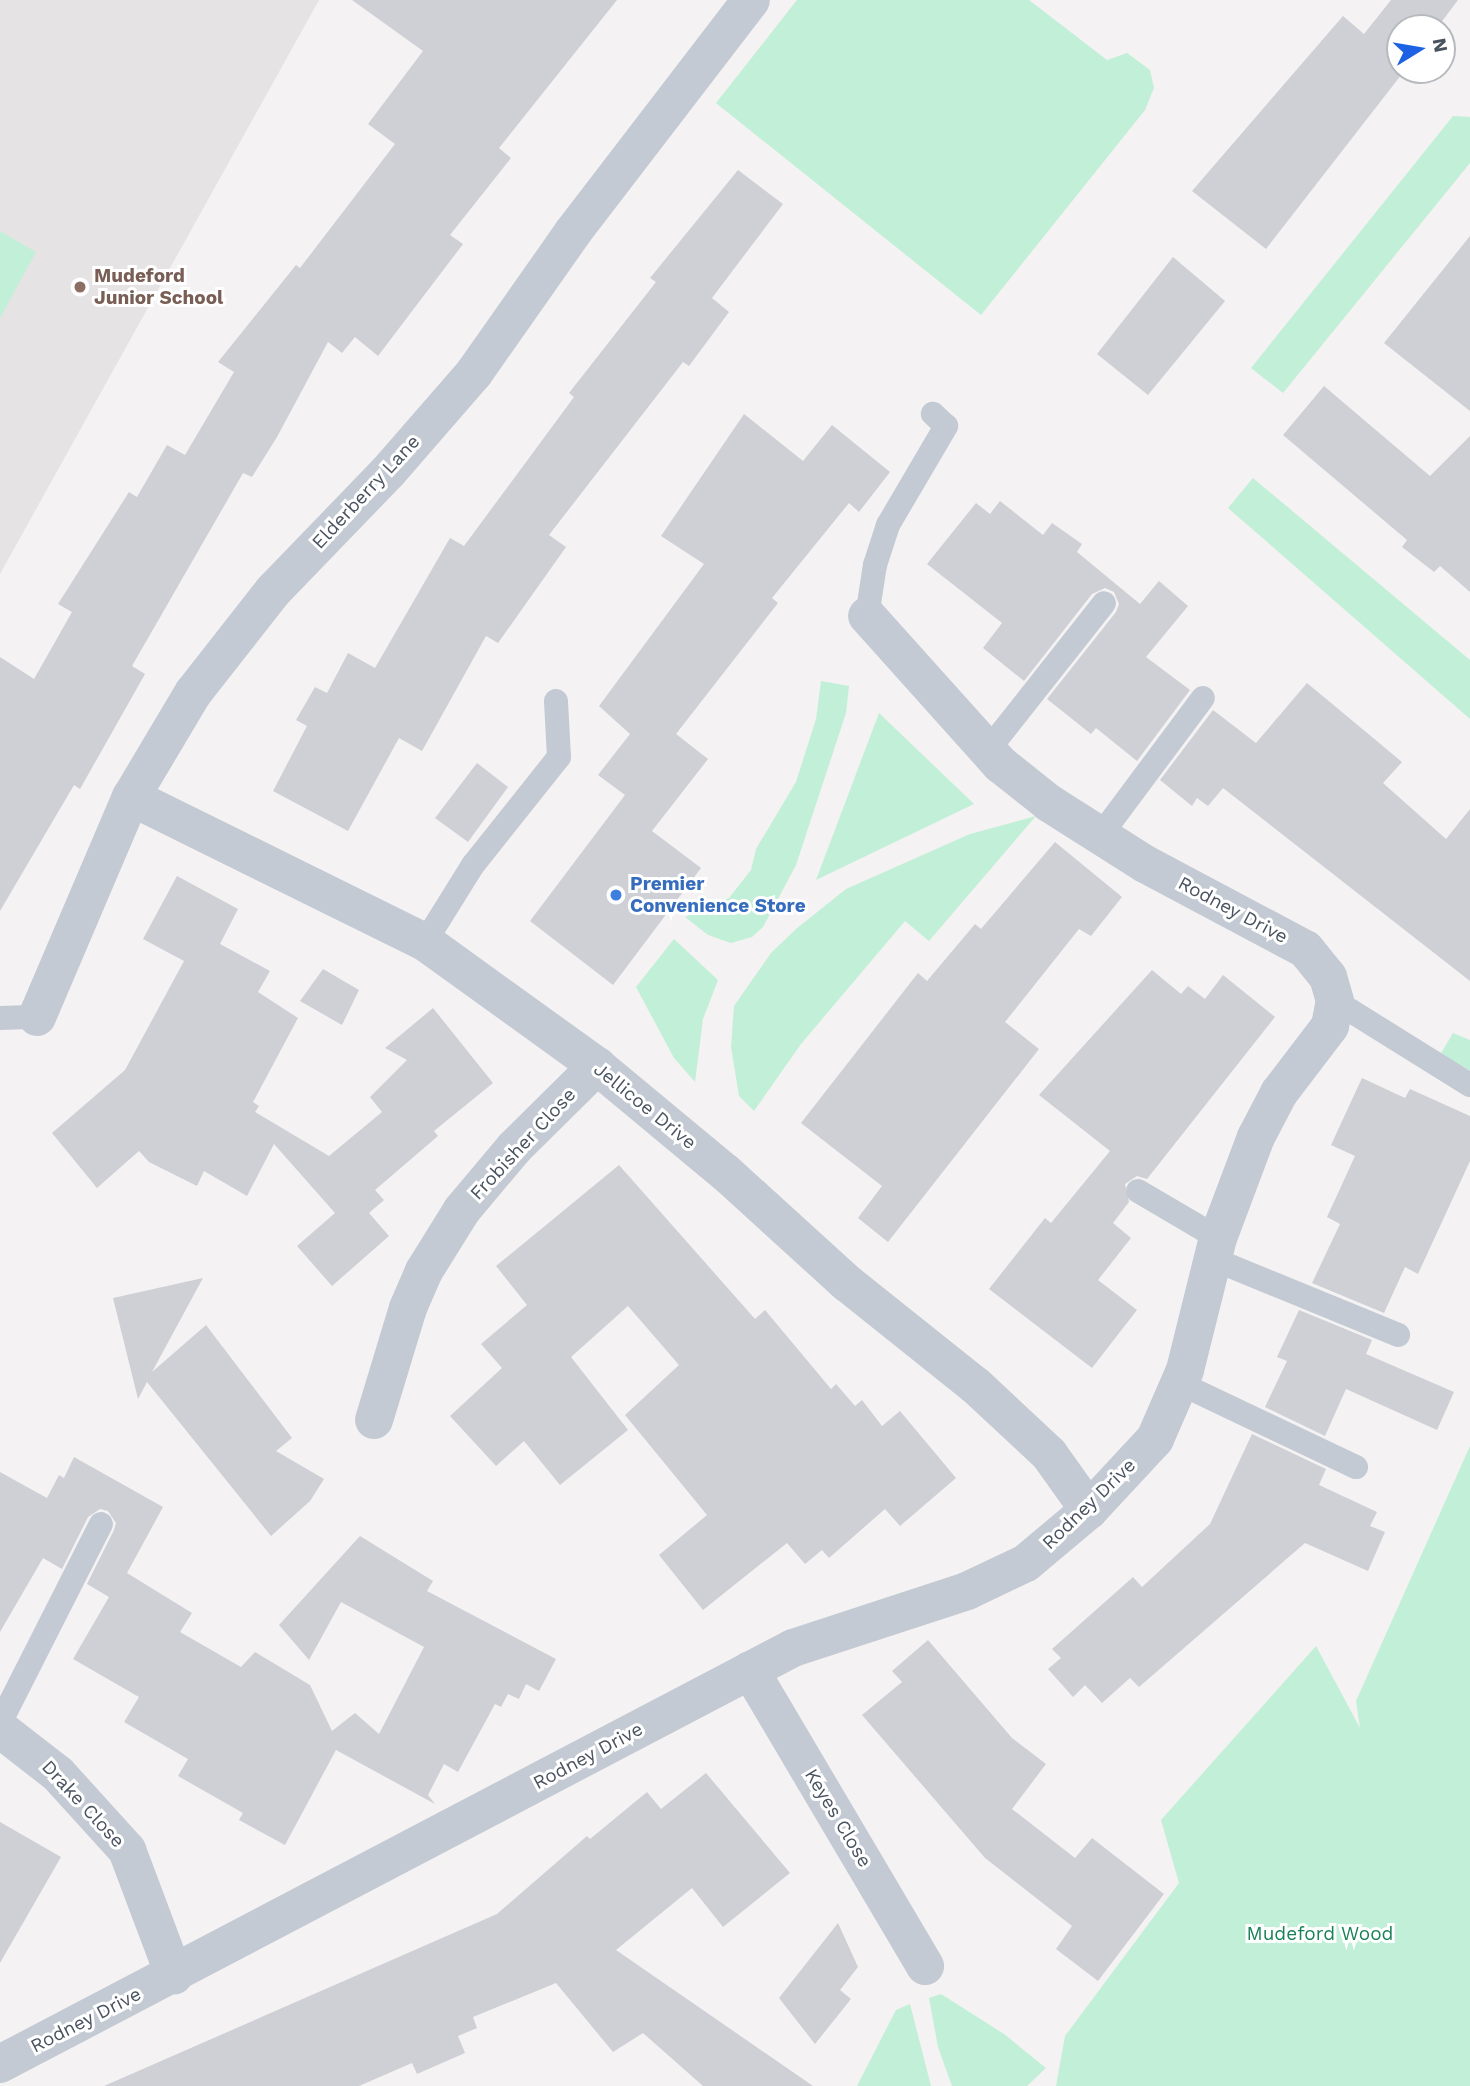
<!DOCTYPE html>
<style>
body{margin:0}
#map{position:relative;width:1470px;height:2086px;overflow:hidden;background:#f4f2f2;font-family:"Work Sans",sans-serif}
div>[style]{position:absolute}
[style*='--x']{left:calc(var(--x)*1px);top:calc(var(--y)*1px);width:calc(var(--w)*1px);rotate:calc(var(--a)*1deg)}
.education>*{inset:0;background:#e5e3e4}
.green>*{inset:0;background:#c2efd7}
.building>*{inset:0;background:#ced0d6}
.service>*{height:24px;margin:-12px;padding:0 12px;transform-origin:12px;border-radius:12px;background:#c3cad3}
.minor>*{height:38px;margin:-19px;padding:0 19px;transform-origin:19px;border-radius:19px;background:#c3cad3}
.dots>*{width:19px;height:19px;translate:-50% -50%;box-sizing:border-box;border:4px solid #fff;border-radius:50%}
span{translate:-50% -50%;white-space:nowrap;text-align:center;line-height:1.15;-webkit-text-stroke:6px #fff;paint-order:stroke}
.education-label{font-size:19px;color:#785e54;font-weight:700}
.left{translate:0 -50%;text-align:left}
.street-label{font-size:19px;color:#49535f}
.shop-label{font-size:19px;color:#366cbe;font-weight:700}
.park-label{font-size:19px;color:#198156}
.north{position:absolute;left:1386px;top:14px;width:70px;height:70px;box-sizing:border-box;background:#fff;border:2px solid #b6babf;border-radius:50%;rotate:79deg;font-size:19px;font-weight:700;line-height:28px;text-align:center;color:#49535f}
.north::after{content:'';display:block;margin:auto;width:24px;height:32px;background:#1d62e2;clip-path:polygon(50% 0,100% 100%,50% 72%,0 100%)}
</style>
<div id="map">
<div class="education">
<i style="clip-path:polygon(0 0,319px 0,0 574px)"></i>
</div>
<div class="green">
<i style="clip-path:polygon(797px 0,1029px 0,1107px 60px,1127px 53px,1150px 70px,1154px 88px,1145px 110px,981px 315px,716px 103px)"></i>
<i style="clip-path:polygon(1453px 116px,1470px 117px,1470px 163px,1283px 393px,1251px 368px)"></i>
<i style="clip-path:polygon(0 231px,36px 252px,0 318px)"></i>
<i style="clip-path:polygon(1253px 478px,1470px 660px,1470px 719px,1228px 508px)"></i>
<i style="clip-path:polygon(821px 681px,849px 686px,846px 713px,796px 865px,763px 927px,752px 937px,731px 943px,708px 935px,685px 917px,729px 898px,751px 870px,756px 849px,796px 782px,816px 719px)"></i>
<i style="clip-path:polygon(879px 713px,974px 804px,816px 880px)"></i>
<i style="clip-path:polygon(1036px 816px,929px 941px,905px 921px,801px 1044px,754px 1111px,739px 1096px,731px 1047px,734px 1006px,771px 953px,796px 929px,846px 889px,970px 834px)"></i>
<i style="clip-path:polygon(674px 939px,718px 980px,703px 1019px,695px 1082px,674px 1058px,636px 987px)"></i>
<i style="clip-path:polygon(1453px 1033px,1470px 1040px,1470px 1071px,1440px 1055px)"></i>
<i style="clip-path:polygon(1470px 1446px,1470px 2086px,1056px 2086px,1065px 2036px,1179px 1883px,1161px 1820px,1316px 1646px,1360px 1728px,1356px 1701px)"></i>
<i style="clip-path:polygon(941px 1994px,1004px 2034px,1046px 2068px,1027px 2086px,952px 2086px,938px 2047px,929px 1998px)"></i>
<i style="clip-path:polygon(910px 2004px,931px 2086px,857px 2086px,896px 2010px)"></i>
</div>
<div class="building">
<i style="clip-path:polygon(352px 0,617px 0,499px 148px,511px 158px,450px 235px,463px 244px,378px 356px,355px 337px,342px 353px,328px 342px,277px 437px,252px 477px,243px 473px,132px 666px,145px 674px,80px 789px,74px 785px,0 911px,0 657px,34px 679px,72px 612px,58px 604px,129px 492px,137px 497px,167px 445px,185px 455px,234px 372px,218px 362px,296px 265px,300px 268px,395px 144px,368px 124px,423px 51px)"></i>
<i style="clip-path:polygon(1391px 0,1458px 0,1437px 28px,1400px 28px,1400px 70px,1405px 70px,1266px 249px,1192px 191px,1343px 16px,1364px 34px)"></i>
<i style="clip-path:polygon(738px 170px,783px 204px,712px 298px,729px 312px,689px 366px,683px 362px,549px 535px,566px 547px,498px 643px,486px 636px,422px 751px,399px 738px,348px 831px,273px 791px,307px 726px,296px 720px,315px 687px,327px 693px,348px 653px,375px 668px,450px 538px,464px 546px,574px 397px,569px 393px,656px 282px,650px 278px)"></i>
<i style="clip-path:polygon(1470px 236px,1470px 411px,1384px 343px)"></i>
<i style="clip-path:polygon(1173px 257px,1225px 301px,1148px 395px,1097px 354px)"></i>
<i style="clip-path:polygon(1324px 386px,1430px 476px,1470px 436px,1470px 592px,1440px 566px,1434px 572px,1402px 547px,1407px 540px,1283px 435px)"></i>
<i style="clip-path:polygon(744px 414px,803px 461px,832px 425px,890px 472px,859px 512px,849px 503px,772px 598px,778px 603px,676px 734px,708px 759px,652px 831px,701px 868px,613px 985px,530px 921px,625px 795px,598px 775px,630px 734px,599px 706px,704px 564px,661px 536px)"></i>
<i style="clip-path:polygon(1000px 501px,1043px 535px,1052px 523px,1082px 544px,1077px 552px,1140px 604px,1159px 581px,1188px 606px,1146px 657px,1190px 690px,1137px 761px,1096px 728px,1091px 734px,1047px 699px,1116px 612px,1119px 604px,1114px 592px,1105px 588px,1092px 594px,1024px 681px,983px 648px,1002px 623px,927px 564px,976px 503px,990px 514px)"></i>
<i style="clip-path:polygon(1307px 683px,1402px 762px,1383px 783px,1446px 839px,1470px 809px,1470px 981px,1223px 788px,1208px 806px,1197px 798px,1192px 806px,1160px 780px,1213px 710px,1256px 743px)"></i>
<i style="clip-path:polygon(477px 763px,508px 787px,468px 842px,435px 818px)"></i>
<i style="clip-path:polygon(1055px 842px,1122px 897px,1091px 936px,1079px 929px,1005px 1022px,1039px 1049px,888px 1242px,858px 1218px,882px 1186px,801px 1123px,918px 973px,927px 981px,975px 924px,981px 929px)"></i>
<i style="clip-path:polygon(177px 876px,238px 909px,220px 944px,270px 971px,258px 992px,298px 1018px,253px 1102px,259px 1106px,255px 1112px,329px 1156px,382px 1112px,370px 1097px,407px 1060px,385px 1048px,433px 1008px,493px 1083px,434px 1131px,438px 1136px,375px 1190px,384px 1200px,369px 1213px,389px 1236px,332px 1286px,297px 1246px,335px 1213px,274px 1144px,247px 1196px,204px 1171px,197px 1186px,149px 1162px,139px 1151px,97px 1188px,52px 1133px,125px 1070px,184px 961px,143px 939px)"></i>
<i style="clip-path:polygon(323px 969px,359px 990px,342px 1025px,300px 1001px)"></i>
<i style="clip-path:polygon(1152px 970px,1181px 994px,1188px 986px,1205px 999px,1223px 975px,1275px 1017px,1147px 1179px,1137px 1176px,1125px 1184px,1129px 1202px,1113px 1223px,1131px 1238px,1098px 1280px,1137px 1310px,1092px 1368px,989px 1289px,1045px 1218px,1051px 1223px,1110px 1151px,1039px 1095px)"></i>
<i style="clip-path:polygon(1362px 1078px,1405px 1098px,1410px 1089px,1470px 1116px,1470px 1161px,1418px 1274px,1405px 1267px,1384px 1313px,1312px 1283px,1340px 1224px,1327px 1217px,1355px 1156px,1331px 1145px)"></i>
<i style="clip-path:polygon(619px 1165px,755px 1319px,765px 1310px,831px 1389px,836px 1384px,855px 1406px,862px 1400px,882px 1426px,900px 1411px,956px 1478px,900px 1526px,885px 1509px,829px 1558px,822px 1550px,805px 1564px,787px 1543px,703px 1610px,659px 1555px,707px 1515px,625px 1415px,679px 1365px,628px 1306px,571px 1357px,628px 1430px,560px 1485px,524px 1441px,496px 1466px,450px 1416px,502px 1368px,481px 1344px,527px 1305px,496px 1266px)"></i>
<i style="clip-path:polygon(203px 1278px,152px 1372px,206px 1325px,292px 1438px,276px 1451px,324px 1479px,310px 1501px,271px 1536px,147px 1382px,138px 1399px,113px 1298px)"></i>
<i style="clip-path:polygon(1299px 1310px,1372px 1340px,1366px 1354px,1454px 1392px,1437px 1430px,1346px 1389px,1325px 1436px,1265px 1407px,1287px 1361px,1277px 1357px)"></i>
<i style="clip-path:polygon(1252px 1434px,1326px 1469px,1319px 1485px,1377px 1512px,1370px 1526px,1385px 1532px,1368px 1571px,1305px 1543px,1139px 1687px,1130px 1678px,1102px 1703px,1085px 1685px,1073px 1697px,1048px 1669px,1061px 1658px,1052px 1649px,1133px 1577px,1142px 1587px,1210px 1524px)"></i>
<i style="clip-path:polygon(74px 1457px,163px 1507px,127px 1573px,192px 1613px,180px 1632px,241px 1667px,255px 1652px,310px 1685px,332px 1731px,355px 1713px,379px 1734px,424px 1647px,341px 1602px,309px 1660px,279px 1625px,360px 1536px,433px 1581px,427px 1591px,556px 1659px,539px 1691px,526px 1684px,519px 1699px,508px 1694px,501px 1707px,495px 1704px,458px 1772px,444px 1764px,428px 1795px,435px 1804px,336px 1750px,285px 1845px,239px 1820px,243px 1813px,178px 1776px,188px 1759px,124px 1722px,139px 1697px,73px 1659px,109px 1597px,87px 1584px,114px 1530px,116px 1523px,108px 1511px,100px 1509px,88px 1517px,62px 1569px,43px 1558px,0 1632px,0 1472px,47px 1498px,59px 1475px,64px 1478px)"></i>
<i style="clip-path:polygon(928px 1640px,1012px 1738px,1046px 1764px,1012px 1809px,1075px 1858px,1092px 1838px,1164px 1894px,1098px 1981px,1056px 1949px,1072px 1926px,985px 1858px,862px 1715px,902px 1682px,892px 1671px)"></i>
<i style="clip-path:polygon(706px 1773px,790px 1873px,723px 1927px,692px 1888px,616px 1950px,813px 2086px,703px 2086px,643px 2033px,613px 2052px,556px 1983px,473px 2017px,477px 2028px,458px 2036px,465px 2053px,417px 2074px,412px 2063px,359px 2086px,104px 2086px,497px 1914px,587px 1836px,590px 1839px,647px 1792px,661px 1809px)"></i>
<i style="clip-path:polygon(0 1822px,61px 1857px,0 1963px)"></i>
<i style="clip-path:polygon(838px 1923px,858px 1967px,840px 1990px,851px 1999px,815px 2044px,779px 1998px)"></i>
</div>
<div class="service">
<i style="--x:867;--y:616;--w:52;--a:-81.1"></i>
<i style="--x:875;--y:565;--w:42;--a:-72"></i>
<i style="--x:888;--y:525;--w:115;--a:-59.6"></i>
<i style="--x:946;--y:426;--w:18;--a:-137"></i>
<i style="--x:988;--y:750;--w:187;--a:-51.7"></i>
<i style="--x:1100;--y:836;--w:172;--a:-53.3"></i>
<i style="--x:425;--y:942;--w:91;--a:-58.1"></i>
<i style="--x:473;--y:865;--w:138;--a:-51.5"></i>
<i style="--x:559;--y:757;--w:56;--a:-93.1"></i>
<i style="--x:1335;--y:1001;--w:159;--a:31.9"></i>
<i style="--x:0;--y:1018;--w:37;--a:-2"></i>
<i style="--x:1138;--y:1191;--w:93;--a:30.4"></i>
<i style="--x:1213;--y:1259;--w:200;--a:22.3"></i>
<i style="--x:1179;--y:1383;--w:196;--a:25.4"></i>
<i style="--x:0;--y:1723;--w:223;--a:-63.1"></i>
</div>
<div class="minor">
<i style="--x:131;--y:797;--w:328;--a:26.3"></i>
<i style="--x:425;--y:942;--w:212;--a:35.8"></i>
<i style="--x:597;--y:1066;--w:168;--a:39.7"></i>
<i style="--x:726;--y:1173;--w:164;--a:42.3"></i>
<i style="--x:847;--y:1283;--w:164;--a:38.6"></i>
<i style="--x:975;--y:1385;--w:101;--a:43"></i>
<i style="--x:1049;--y:1454;--w:69;--a:54.5"></i>
<i style="--x:37;--y:1017;--w:239;--a:-66.9"></i>
<i style="--x:131;--y:797;--w:121;--a:-59.2"></i>
<i style="--x:193;--y:693;--w:130;--a:-51.9"></i>
<i style="--x:273;--y:591;--w:165;--a:-46"></i>
<i style="--x:388;--y:472;--w:131;--a:-49"></i>
<i style="--x:474;--y:373;--w:172;--a:-54.9"></i>
<i style="--x:573;--y:232;--w:292;--a:-52.5"></i>
<i style="--x:374;--y:1420;--w:117;--a:-73.1"></i>
<i style="--x:408;--y:1308;--w:40;--a:-66.6"></i>
<i style="--x:424;--y:1271;--w:72;--a:-58.1"></i>
<i style="--x:462;--y:1210;--w:81;--a:-50"></i>
<i style="--x:514;--y:1148;--w:117;--a:-44.7"></i>
<i style="--x:750;--y:1670;--w:344;--a:59.4"></i>
<i style="--x:0;--y:1729;--w:73;--a:37.8"></i>
<i style="--x:58;--y:1774;--w:103;--a:47.8"></i>
<i style="--x:127;--y:1850;--w:134;--a:69.4"></i>
<i style="--x:0;--y:2064;--w:895;--a:-27.68"></i>
<i style="--x:793;--y:1648;--w:183;--a:-18.1"></i>
<i style="--x:967;--y:1591;--w:65;--a:-25.4"></i>
<i style="--x:1026;--y:1563;--w:82;--a:-40.1"></i>
<i style="--x:1089;--y:1510;--w:97;--a:-47.1"></i>
<i style="--x:1155;--y:1439;--w:75;--a:-66.5"></i>
<i style="--x:1185;--y:1370;--w:136;--a:-76"></i>
<i style="--x:1218;--y:1238;--w:108;--a:-69.4"></i>
<i style="--x:1256;--y:1137;--w:50;--a:-62.4"></i>
<i style="--x:1279;--y:1093;--w:84;--a:-52.7"></i>
<i style="--x:1330;--y:1026;--w:25;--a:-79"></i>
<i style="--x:1335;--y:1001;--w:25;--a:-106"></i>
<i style="--x:1328;--y:977;--w:36;--a:-129"></i>
<i style="--x:1305;--y:949;--w:181;--a:-152"></i>
<i style="--x:1145;--y:864;--w:114;--a:-147.6"></i>
<i style="--x:1049;--y:803;--w:63;--a:-141.5"></i>
<i style="--x:1000;--y:764;--w:199;--a:-131.9"></i>
</div>
<div class="dots">
<i style="left:80px;top:287px;background:#8d6e63"></i>
<i style="left:616px;top:895px;background:#3f7fe0"></i>
</div>
<div class="education-label">
<span class="left" style="left:94px;top:287px">Mudeford<br>Junior School</span>
</div>
<div class="street-label">
<span style="left:366px;top:492px;rotate:-47deg">Elderberry Lane</span>
<span style="left:1233px;top:910px;rotate:28deg">Rodney Drive</span>
<span style="left:645px;top:1106px;rotate:39deg">Jellicoe Drive</span>
<span style="left:523px;top:1144px;rotate:-47deg">Frobisher Close</span>
<span style="left:1089px;top:1504px;rotate:-44deg">Rodney Drive</span>
<span style="left:588px;top:1756px;rotate:-28deg">Rodney Drive</span>
<span style="left:83px;top:1804px;rotate:47deg">Drake Close</span>
<span style="left:838px;top:1818px;rotate:59deg">Keyes Close</span>
<span style="left:86px;top:2020px;rotate:-27deg">Rodney Drive</span>
</div>
<div class="shop-label">
<span class="left" style="left:630px;top:895px">Premier<br>Convenience Store</span>
</div>
<div class="park-label">
<span style="left:1320px;top:1934px">Mudeford Wood</span>
</div>
<div class="north">N</div>
</div>
